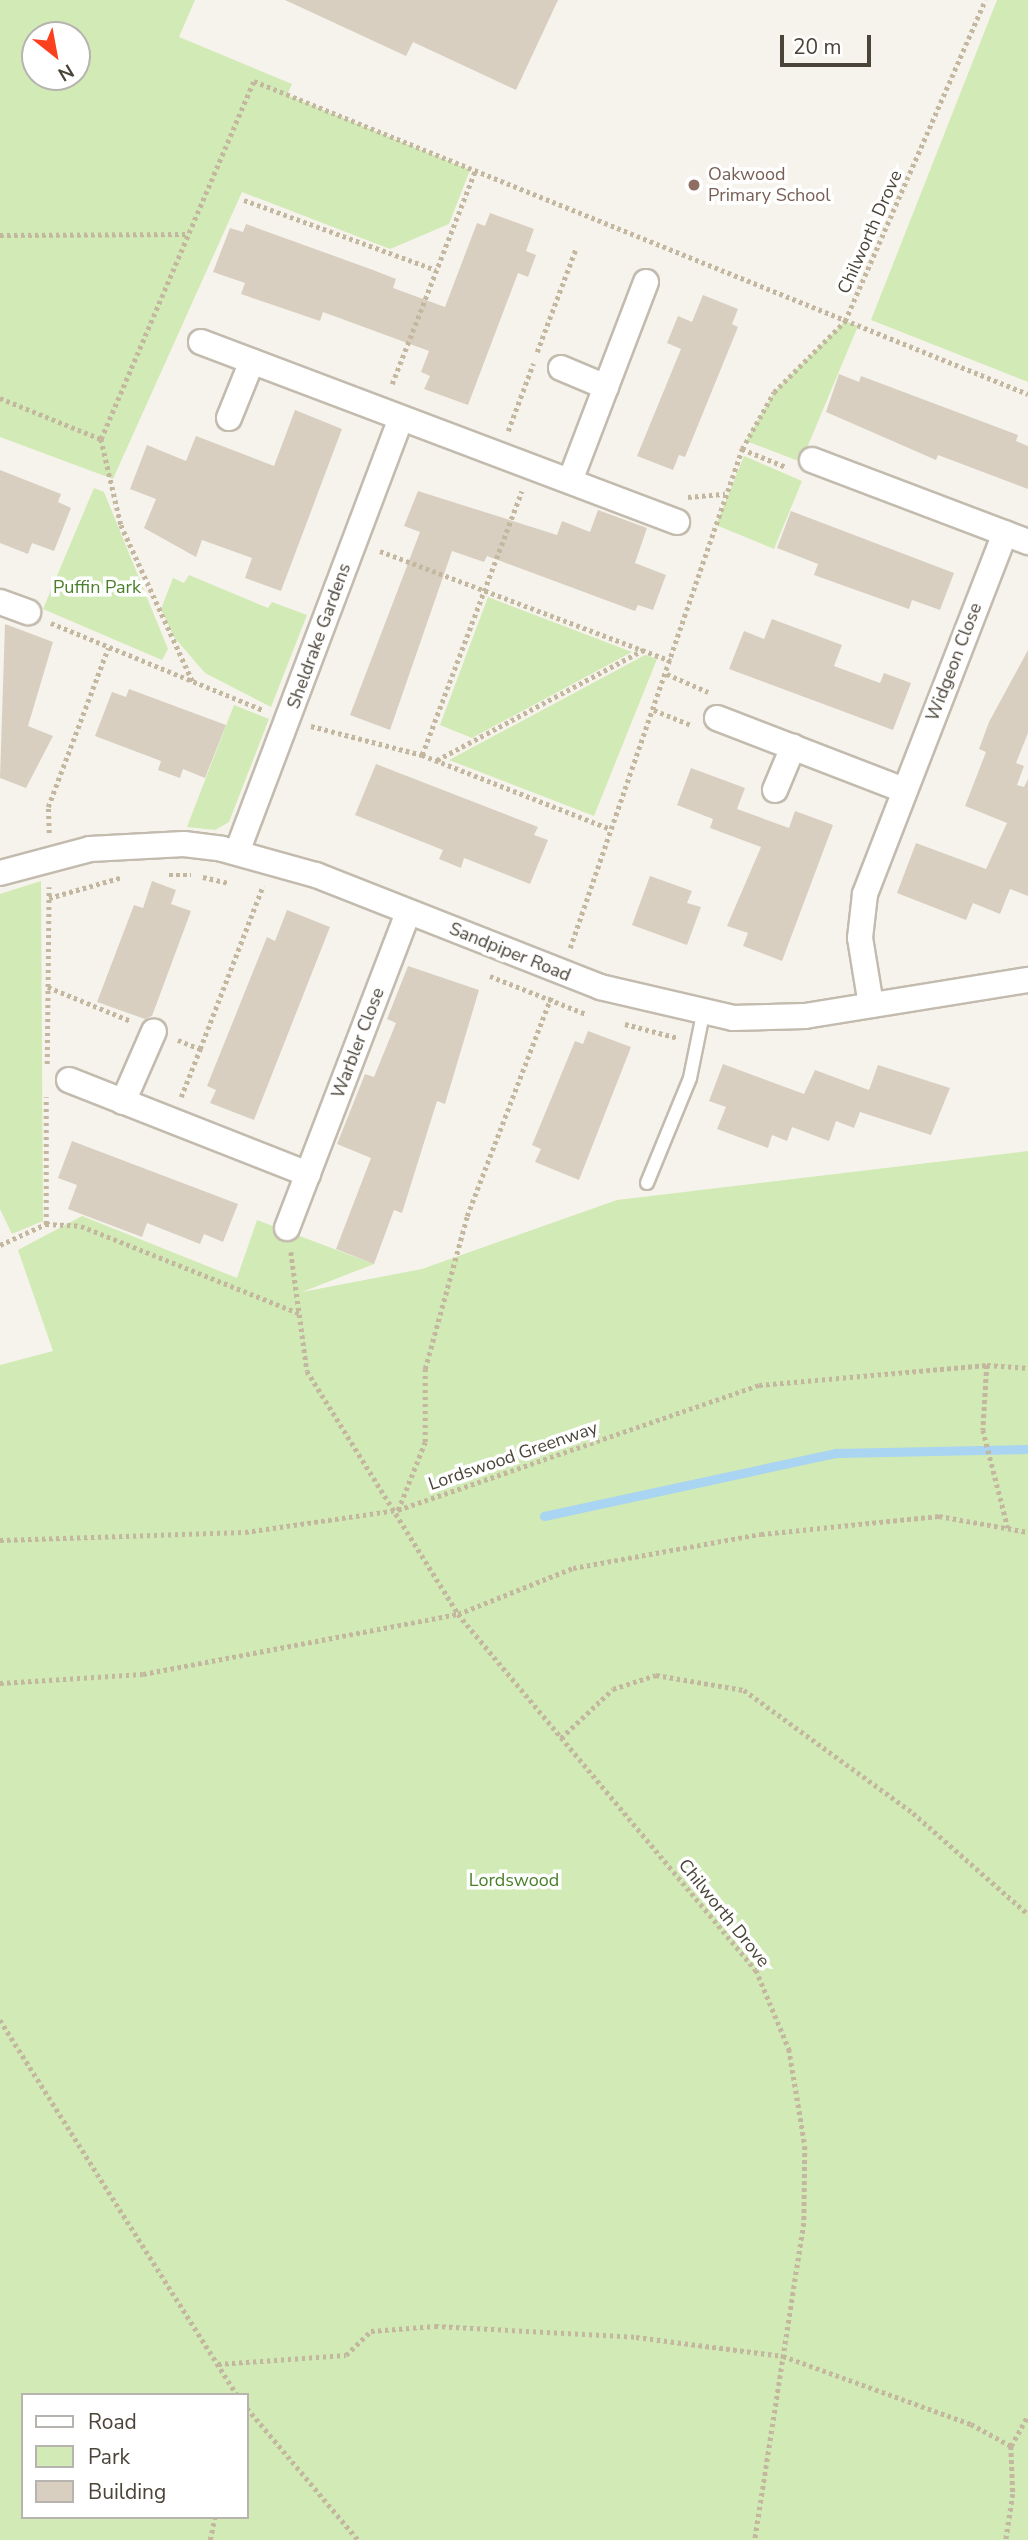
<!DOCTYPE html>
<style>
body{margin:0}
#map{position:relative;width:1028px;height:2540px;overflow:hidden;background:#f6f3ec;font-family:"Nunito Sans",sans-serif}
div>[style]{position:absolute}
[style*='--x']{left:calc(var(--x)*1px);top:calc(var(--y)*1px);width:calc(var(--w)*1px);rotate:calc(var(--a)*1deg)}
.green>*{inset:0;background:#d2eab5}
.stream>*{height:9px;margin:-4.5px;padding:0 4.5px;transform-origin:4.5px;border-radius:4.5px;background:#a9d4f2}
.building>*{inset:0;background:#d8cfc1}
.path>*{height:4.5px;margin-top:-2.25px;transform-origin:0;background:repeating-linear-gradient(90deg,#c4b79f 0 3.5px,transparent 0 7px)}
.roads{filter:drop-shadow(2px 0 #c2bbae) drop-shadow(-2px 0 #c2bbae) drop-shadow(0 2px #c2bbae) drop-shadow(0 -2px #c2bbae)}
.service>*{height:12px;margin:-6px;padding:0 6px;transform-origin:6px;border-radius:6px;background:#fff}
.minor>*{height:24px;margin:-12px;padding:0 12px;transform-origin:12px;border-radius:12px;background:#fff}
.dots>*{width:19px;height:19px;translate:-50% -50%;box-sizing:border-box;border:4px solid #fff;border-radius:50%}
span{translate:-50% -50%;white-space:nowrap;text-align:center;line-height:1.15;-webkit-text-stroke:7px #fff;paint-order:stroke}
.education-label{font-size:18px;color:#785e54}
.left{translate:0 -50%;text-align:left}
.street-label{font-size:18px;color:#4b4439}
.park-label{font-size:18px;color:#4a7f2a}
.legend{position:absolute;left:21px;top:2393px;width:228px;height:126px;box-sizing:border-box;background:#fff;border:2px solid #b7b4b0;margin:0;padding:9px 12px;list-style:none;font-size:21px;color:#4b4439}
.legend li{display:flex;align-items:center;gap:14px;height:35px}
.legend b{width:35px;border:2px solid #b7b4b0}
.north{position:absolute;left:21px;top:21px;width:70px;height:70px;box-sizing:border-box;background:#fff;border:2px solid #b7b4b0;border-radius:50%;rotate:149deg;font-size:19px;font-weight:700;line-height:28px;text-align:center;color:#4b4439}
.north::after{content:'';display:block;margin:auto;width:24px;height:32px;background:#fc3f1d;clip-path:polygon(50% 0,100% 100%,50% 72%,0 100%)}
.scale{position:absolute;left:780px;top:35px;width:91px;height:32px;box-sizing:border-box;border:4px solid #4b4439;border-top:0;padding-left:9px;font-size:21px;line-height:24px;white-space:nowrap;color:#4b4439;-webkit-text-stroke:5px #fff;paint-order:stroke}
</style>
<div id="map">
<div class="green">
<i style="clip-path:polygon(evenodd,0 0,195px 0,179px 37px,292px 84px,287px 95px,470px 170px,449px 224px,390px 249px,242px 192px,113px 479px,0 437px,0 0,35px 35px,77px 35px,77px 77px,35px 77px,35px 35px)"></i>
<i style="clip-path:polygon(997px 0,1028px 0,1028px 382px,871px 320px)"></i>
<i style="clip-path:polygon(845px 321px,858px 326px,801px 462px,746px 441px,774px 392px)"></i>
<i style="clip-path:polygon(744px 456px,802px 481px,774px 549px,716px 525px)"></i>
<i style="clip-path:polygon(94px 488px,104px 492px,168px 649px,162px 660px,43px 609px)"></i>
<i style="clip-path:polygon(189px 575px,268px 608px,272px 602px,307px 615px,271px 707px,205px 673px,174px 637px,161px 609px,173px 578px,184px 583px)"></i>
<i style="clip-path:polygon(488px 597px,632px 652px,472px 738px,440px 725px)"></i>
<i style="clip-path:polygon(645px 655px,657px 659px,594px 816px,449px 760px)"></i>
<i style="clip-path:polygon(234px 705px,269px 719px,229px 822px,215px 830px,187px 827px)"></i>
<i style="clip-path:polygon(41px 881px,43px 1221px,12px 1234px,0 1209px,0 894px)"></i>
<i style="clip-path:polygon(evenodd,1028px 1151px,1028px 2540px,0 2540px,0 1365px,53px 1351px,18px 1250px,82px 1216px,237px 1278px,257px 1220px,374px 1264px,302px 1292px,422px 1269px,617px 1200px,1028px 1151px,23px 2395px,247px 2395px,247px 2517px,23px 2517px,23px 2395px)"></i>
</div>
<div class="stream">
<i style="--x:544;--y:1516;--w:299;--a:-12.2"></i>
<i style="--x:836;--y:1453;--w:192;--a:-1.2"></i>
</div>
<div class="building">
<i style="clip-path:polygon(285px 0,558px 0,516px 90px,413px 42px,406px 56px)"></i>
<i style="clip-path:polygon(490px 213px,534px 229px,526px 251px,536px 255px,528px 277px,518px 273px,468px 405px,424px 389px,430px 376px,421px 372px,429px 351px,323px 312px,320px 321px,241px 294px,245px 283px,213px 272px,230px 228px,243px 232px,246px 224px,373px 270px,396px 279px,393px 288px,445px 307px,477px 223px,485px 226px)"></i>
<i style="clip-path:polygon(703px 295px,738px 309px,732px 324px,738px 327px,685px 457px,679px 455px,673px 470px,637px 456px,681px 349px,667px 343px,678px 316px,692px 322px)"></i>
<i style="clip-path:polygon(839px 374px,859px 382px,861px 376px,1018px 435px,1016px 441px,1028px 446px,1028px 489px,938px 455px,936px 460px,826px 412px)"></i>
<i style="clip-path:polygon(295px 410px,342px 429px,281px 591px,245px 578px,252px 558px,202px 540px,196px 557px,144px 528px,156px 499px,130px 489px,147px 445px,186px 461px,196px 436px,274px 466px)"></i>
<i style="clip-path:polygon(0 470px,61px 494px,58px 502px,71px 508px,54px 551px,32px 543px,28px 554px,0 543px)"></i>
<i style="clip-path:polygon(418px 491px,557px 535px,562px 521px,590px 532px,598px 510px,647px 528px,635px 563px,666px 575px,653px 610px,638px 605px,635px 611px,487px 556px,484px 562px,452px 551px,390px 730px,350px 715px,420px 532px,404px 526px)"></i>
<i style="clip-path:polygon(791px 511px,954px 573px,940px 610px,912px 600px,909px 609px,814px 575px,818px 564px,777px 548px)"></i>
<i style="clip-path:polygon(772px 619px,842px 645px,834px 666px,880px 683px,884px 673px,911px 683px,893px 730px,729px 669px,744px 631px,764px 639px)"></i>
<i style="clip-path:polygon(5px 624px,53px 642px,28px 726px,53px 736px,26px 788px,0 778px)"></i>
<i style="clip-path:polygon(1028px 650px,1028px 733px,1016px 763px,1024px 766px,1017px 785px,1024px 787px,1028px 779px,1028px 896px,1010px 889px,1000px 914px,973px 903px,966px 920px,897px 893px,916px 843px,986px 869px,1007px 823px,965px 806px,986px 752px,979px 749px,989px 722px)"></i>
<i style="clip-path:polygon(129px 689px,226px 725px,205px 778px,183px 769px,180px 778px,158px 770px,161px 761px,95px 736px,112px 692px,126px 697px)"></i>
<i style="clip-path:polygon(376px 764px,538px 827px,534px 835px,548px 840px,530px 884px,464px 858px,461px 868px,439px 859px,443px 850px,355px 815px)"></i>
<i style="clip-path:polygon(691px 768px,745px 788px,737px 809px,789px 828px,795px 811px,833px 825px,782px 961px,743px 946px,748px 933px,727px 926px,761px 847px,710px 828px,713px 819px,677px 805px)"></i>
<i style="clip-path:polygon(650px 876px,692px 891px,687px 903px,701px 907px,687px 945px,632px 925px)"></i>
<i style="clip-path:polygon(152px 881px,176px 890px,171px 904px,191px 911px,152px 1016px,145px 1019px,97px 1002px,134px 905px,143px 908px)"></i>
<i style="clip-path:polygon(287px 910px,330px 927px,254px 1120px,210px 1103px,216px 1090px,207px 1086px,267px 937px,275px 941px)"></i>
<i style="clip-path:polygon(408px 966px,479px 990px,445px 1104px,437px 1101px,402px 1213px,394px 1210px,374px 1264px,336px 1249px,371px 1158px,337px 1144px,365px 1074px,374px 1077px,396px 1023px,387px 1019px)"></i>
<i style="clip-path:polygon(588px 1031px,631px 1047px,579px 1180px,535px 1162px,541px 1149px,532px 1145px,575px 1041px,583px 1044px)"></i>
<i style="clip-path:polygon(723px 1064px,804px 1094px,815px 1070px,869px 1090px,878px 1065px,950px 1088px,931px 1135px,860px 1112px,854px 1128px,836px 1121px,829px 1141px,792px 1127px,787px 1141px,772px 1135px,768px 1148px,717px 1129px,726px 1107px,709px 1101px)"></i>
<i style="clip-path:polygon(72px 1141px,238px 1204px,223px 1242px,204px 1234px,200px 1244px,147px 1223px,142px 1237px,68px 1209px,77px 1185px,58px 1178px)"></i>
</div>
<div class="path">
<i style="--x:244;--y:200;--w:204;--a:20"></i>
<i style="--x:0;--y:235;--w:188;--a:-0.3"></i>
<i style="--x:537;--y:352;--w:111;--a:-69.4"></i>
<i style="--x:392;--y:384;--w:231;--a:-68.7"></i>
<i style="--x:0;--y:398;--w:109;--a:22.1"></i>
<i style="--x:101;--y:439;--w:389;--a:-66.9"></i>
<i style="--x:254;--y:81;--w:835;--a:22.02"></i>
<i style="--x:508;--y:431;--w:72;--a:-69.5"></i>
<i style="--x:101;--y:439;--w:88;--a:76.9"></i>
<i style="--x:121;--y:525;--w:173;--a:65.4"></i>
<i style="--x:742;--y:449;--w:48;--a:22.2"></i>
<i style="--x:688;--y:497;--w:37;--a:-5"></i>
<i style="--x:380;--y:551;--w:311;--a:20.7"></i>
<i style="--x:51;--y:623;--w:229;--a:22.3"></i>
<i style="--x:667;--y:674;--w:45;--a:23.7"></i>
<i style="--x:654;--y:710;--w:40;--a:22"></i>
<i style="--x:311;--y:726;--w:115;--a:14.6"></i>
<i style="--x:422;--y:755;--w:203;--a:21.4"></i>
<i style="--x:422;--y:755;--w:282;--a:-69.3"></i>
<i style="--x:437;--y:760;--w:234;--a:-28.1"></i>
<i style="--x:49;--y:833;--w:26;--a:-92"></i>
<i style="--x:48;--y:807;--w:170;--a:-69.3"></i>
<i style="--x:169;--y:875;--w:22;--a:0"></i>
<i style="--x:203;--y:877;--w:27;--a:13"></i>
<i style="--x:49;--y:898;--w:76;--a:-16"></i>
<i style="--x:570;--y:948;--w:528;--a:-70.98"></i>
<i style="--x:742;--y:449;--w:65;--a:-60.7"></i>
<i style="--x:774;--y:392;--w:100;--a:-45"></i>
<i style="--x:845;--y:321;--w:350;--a:-66.4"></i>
<i style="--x:490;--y:976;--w:103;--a:21.6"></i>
<i style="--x:48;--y:987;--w:90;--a:22.3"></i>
<i style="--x:625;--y:1024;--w:55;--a:14.8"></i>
<i style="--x:178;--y:1040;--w:24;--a:22"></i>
<i style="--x:200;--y:1049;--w:175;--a:-68.9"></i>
<i style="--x:47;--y:1064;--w:177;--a:-89.4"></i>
<i style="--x:181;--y:1097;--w:52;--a:-68.4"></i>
<i style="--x:46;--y:1224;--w:35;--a:3"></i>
<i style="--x:81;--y:1226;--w:235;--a:21.8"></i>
<i style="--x:0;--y:1245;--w:51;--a:-24.5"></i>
<i style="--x:46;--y:1224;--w:127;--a:-90"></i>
<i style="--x:291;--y:1252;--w:120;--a:82.3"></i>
<i style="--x:307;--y:1371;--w:286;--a:58.1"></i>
<i style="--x:458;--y:1614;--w:464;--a:50.1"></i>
<i style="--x:756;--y:1970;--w:86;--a:67.3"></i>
<i style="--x:789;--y:2049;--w:98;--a:80.6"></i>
<i style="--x:805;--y:2146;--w:77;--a:90.7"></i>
<i style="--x:804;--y:2223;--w:321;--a:98.8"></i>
<i style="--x:987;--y:1365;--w:65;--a:93.5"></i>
<i style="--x:983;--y:1430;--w:101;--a:75.7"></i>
<i style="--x:398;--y:1510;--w:73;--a:-68.3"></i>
<i style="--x:425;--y:1442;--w:73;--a:-90"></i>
<i style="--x:425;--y:1369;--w:159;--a:-74.6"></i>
<i style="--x:467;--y:1216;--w:237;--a:-69"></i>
<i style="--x:0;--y:1540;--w:245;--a:-1.9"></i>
<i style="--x:245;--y:1532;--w:155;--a:-8.2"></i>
<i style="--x:398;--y:1510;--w:382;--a:-19.1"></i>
<i style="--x:759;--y:1385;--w:229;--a:-5"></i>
<i style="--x:987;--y:1365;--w:41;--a:4.2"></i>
<i style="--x:0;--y:1683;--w:143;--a:-3.6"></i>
<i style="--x:143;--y:1674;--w:321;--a:-10.8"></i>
<i style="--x:458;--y:1614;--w:124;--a:-21.8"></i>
<i style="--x:573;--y:1568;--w:191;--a:-10.3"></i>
<i style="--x:761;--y:1534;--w:179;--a:-5.8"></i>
<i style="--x:939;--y:1516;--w:90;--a:10.2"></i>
<i style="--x:561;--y:1738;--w:71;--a:-43.3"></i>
<i style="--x:613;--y:1689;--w:45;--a:-18"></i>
<i style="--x:656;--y:1675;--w:89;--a:9.7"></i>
<i style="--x:744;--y:1690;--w:209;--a:36"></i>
<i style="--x:913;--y:1813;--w:153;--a:41.3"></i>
<i style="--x:0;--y:2020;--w:444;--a:57.7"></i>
<i style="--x:218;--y:2364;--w:128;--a:-4"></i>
<i style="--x:346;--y:2355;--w:35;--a:-44"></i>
<i style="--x:371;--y:2331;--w:64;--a:-4.5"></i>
<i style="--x:435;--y:2326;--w:201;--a:3.1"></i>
<i style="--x:636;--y:2337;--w:148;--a:7.4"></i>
<i style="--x:783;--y:2356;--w:200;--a:19.9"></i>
<i style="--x:971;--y:2424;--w:46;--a:28.8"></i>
<i style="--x:1011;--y:2446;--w:48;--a:87.6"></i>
<i style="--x:1013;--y:2494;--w:47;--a:98.7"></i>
<i style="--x:247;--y:2408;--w:172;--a:49.9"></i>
<i style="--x:1011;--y:2446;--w:35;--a:-61"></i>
<i style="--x:210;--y:2540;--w:24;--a:-78"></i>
</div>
<div class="roads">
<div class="service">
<i style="--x:647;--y:1183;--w:113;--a:-67.7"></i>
<i style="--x:690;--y:1078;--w:65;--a:-78.5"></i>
</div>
<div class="minor">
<i style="--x:201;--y:342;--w:509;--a:20.71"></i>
<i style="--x:561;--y:368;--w:49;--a:22.9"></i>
<i style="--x:229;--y:418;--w:61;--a:-68"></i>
<i style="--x:812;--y:460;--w:231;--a:20.8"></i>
<i style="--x:570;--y:481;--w:213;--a:-69.1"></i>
<i style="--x:0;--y:602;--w:30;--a:20"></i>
<i style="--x:717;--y:718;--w:200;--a:21.1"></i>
<i style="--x:775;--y:790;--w:47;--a:-67.3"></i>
<i style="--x:237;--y:852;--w:463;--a:-69.3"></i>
<i style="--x:0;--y:873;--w:93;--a:-14.9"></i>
<i style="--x:90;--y:849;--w:94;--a:-3"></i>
<i style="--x:184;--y:844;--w:38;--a:7"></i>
<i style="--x:222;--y:849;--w:98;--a:15.5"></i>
<i style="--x:316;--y:875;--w:305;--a:21.5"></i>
<i style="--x:600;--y:987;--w:137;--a:13.1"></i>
<i style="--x:733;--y:1018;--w:72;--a:-1.6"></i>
<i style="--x:805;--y:1016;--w:226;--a:-9.2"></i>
<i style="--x:871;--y:1005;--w:68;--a:-99.3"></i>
<i style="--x:860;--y:938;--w:44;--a:-83.5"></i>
<i style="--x:865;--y:894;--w:387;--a:-68.8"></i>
<i style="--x:69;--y:1080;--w:257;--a:21.5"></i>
<i style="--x:123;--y:1102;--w:77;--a:-66.4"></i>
<i style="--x:287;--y:1228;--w:338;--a:-69"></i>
</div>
</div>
<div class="dots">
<i style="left:694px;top:185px;background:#8d6e63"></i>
</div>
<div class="education-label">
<span class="left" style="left:708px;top:185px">Oakwood<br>Primary School</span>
</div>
<div class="street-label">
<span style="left:870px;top:232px;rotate:-66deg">Chilworth Drove</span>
<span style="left:319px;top:636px;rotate:-70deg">Sheldrake Gardens</span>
<span style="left:954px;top:662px;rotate:-69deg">Widgeon Close</span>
<span style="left:510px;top:952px;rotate:22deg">Sandpiper Road</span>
<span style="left:358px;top:1043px;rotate:-69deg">Warbler Close</span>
<span style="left:513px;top:1456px;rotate:-19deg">Lordswood Greenway</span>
<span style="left:724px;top:1913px;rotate:51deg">Chilworth Drove</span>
</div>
<div class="park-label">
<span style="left:97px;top:587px">Puffin Park</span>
<span style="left:514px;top:1880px">Lordswood</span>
</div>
<ul class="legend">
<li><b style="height:9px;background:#fff"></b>Road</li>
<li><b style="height:19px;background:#d2eab5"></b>Park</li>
<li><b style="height:19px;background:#d8cfc1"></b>Building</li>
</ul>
<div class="north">N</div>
<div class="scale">20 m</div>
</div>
